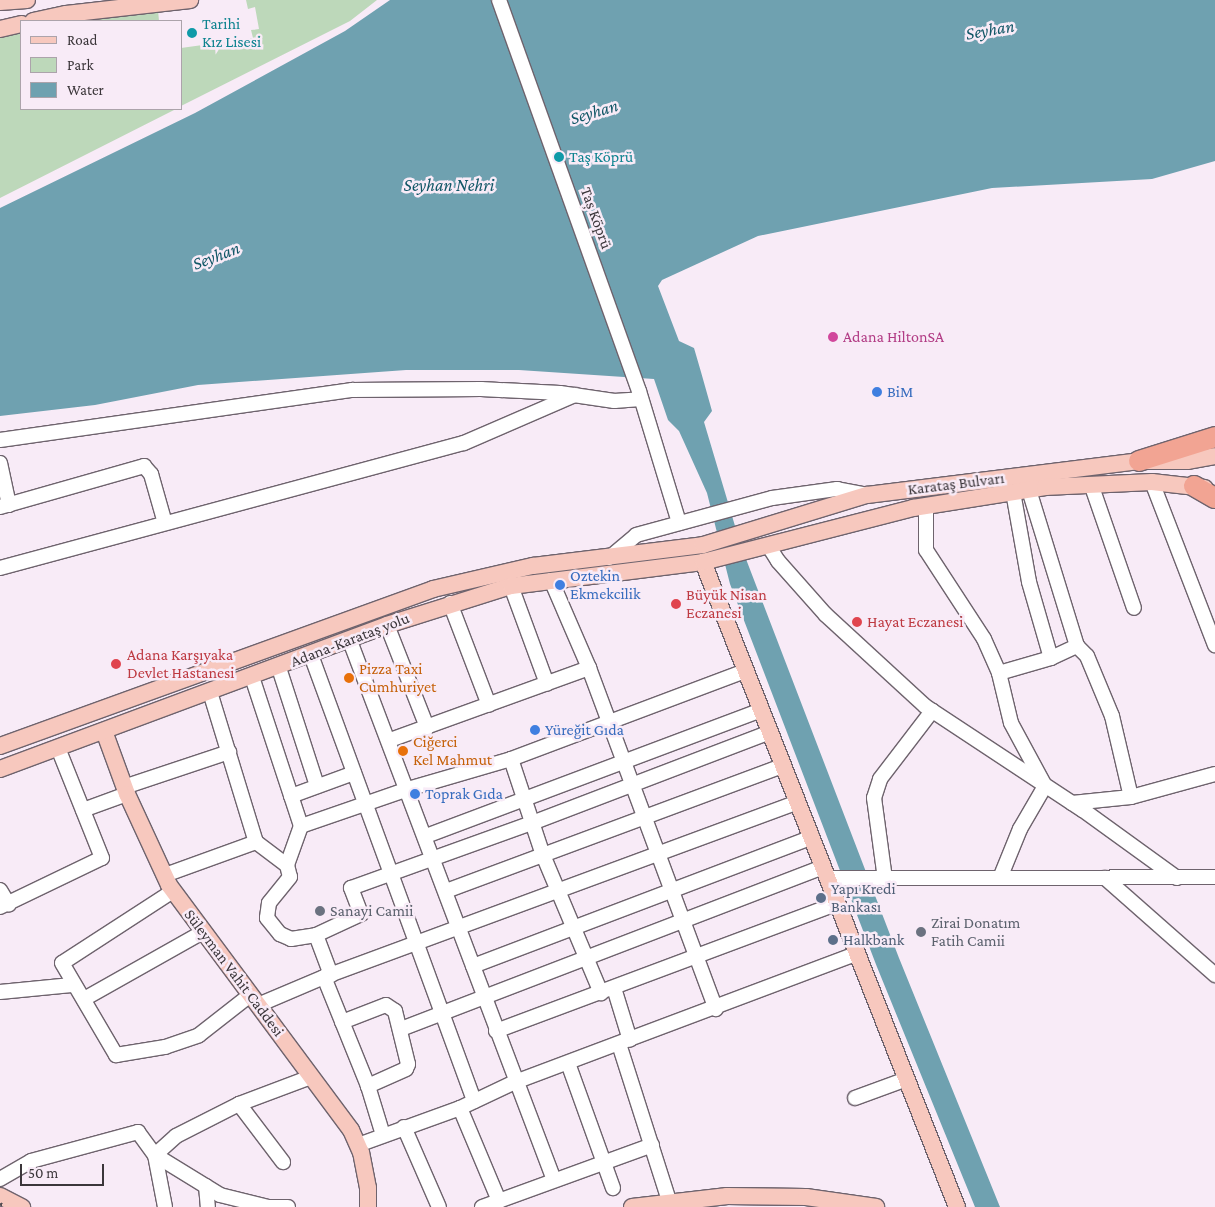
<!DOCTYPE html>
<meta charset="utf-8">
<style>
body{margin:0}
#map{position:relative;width:1215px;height:1207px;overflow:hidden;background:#f8ebf7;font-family:"Crimson Pro",serif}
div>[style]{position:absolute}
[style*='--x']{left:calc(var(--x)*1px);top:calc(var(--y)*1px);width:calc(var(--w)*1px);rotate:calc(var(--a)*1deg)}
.green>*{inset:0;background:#bdd8ba}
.water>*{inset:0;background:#6fa1b0}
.roads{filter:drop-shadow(1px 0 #6e636d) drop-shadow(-1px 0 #6e636d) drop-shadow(0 1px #6e636d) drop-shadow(0 -1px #6e636d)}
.minor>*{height:14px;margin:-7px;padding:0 7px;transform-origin:7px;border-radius:7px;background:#fff}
.major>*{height:16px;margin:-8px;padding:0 8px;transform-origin:8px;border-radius:8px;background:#f7c8be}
.highway>*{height:20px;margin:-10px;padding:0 10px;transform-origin:10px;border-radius:10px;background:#f2a493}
.rail>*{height:3px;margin-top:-1.5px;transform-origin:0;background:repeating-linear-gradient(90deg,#534d52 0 2.5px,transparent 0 7.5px)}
.dots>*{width:14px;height:14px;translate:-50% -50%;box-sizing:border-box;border:2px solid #f8ebf7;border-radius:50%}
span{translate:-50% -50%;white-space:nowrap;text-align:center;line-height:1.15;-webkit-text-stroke:5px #f8ebf7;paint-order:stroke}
.culture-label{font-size:16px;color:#0d838f}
.left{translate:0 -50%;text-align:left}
.street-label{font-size:16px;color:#3b363a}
.hotel-label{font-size:16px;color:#b23c85}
.shop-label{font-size:16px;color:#366cbe}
.health-label{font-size:16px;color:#be3a42}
.food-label{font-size:16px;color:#c56008}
.service-label{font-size:16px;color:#4e5e75}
.worship-label{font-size:16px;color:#5b616d}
.water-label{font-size:18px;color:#105666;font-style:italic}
.legend{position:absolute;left:20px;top:20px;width:162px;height:90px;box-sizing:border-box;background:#f8ebf7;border:1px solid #aca3ab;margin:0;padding:6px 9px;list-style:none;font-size:15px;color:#3b363a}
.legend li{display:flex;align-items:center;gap:10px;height:25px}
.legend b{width:25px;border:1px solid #aca3ab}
.scale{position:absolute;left:20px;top:1164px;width:84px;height:22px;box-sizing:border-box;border:2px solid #3b363a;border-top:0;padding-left:6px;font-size:15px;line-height:18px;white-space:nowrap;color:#3b363a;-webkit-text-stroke:4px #f8ebf7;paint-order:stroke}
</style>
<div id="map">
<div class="green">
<i style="clip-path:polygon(246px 0,377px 0,350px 21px,181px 106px,181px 48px,253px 38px,251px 30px,259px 29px,255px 7px,248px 9px)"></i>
<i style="clip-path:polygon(158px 10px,159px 21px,63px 21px)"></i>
<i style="clip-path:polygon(21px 32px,21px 109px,176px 109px,0 198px,0 38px)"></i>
</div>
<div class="water">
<i style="clip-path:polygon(390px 0,1215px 0,1215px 161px,1152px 179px,992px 188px,758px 236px,662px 280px,658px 286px,679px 341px,694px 348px,701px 372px,712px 411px,704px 422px,741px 546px,899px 958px,1000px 1207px,975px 1207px,877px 967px,730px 584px,707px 493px,679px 431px,668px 420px,654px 379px,519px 370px,406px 370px,198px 385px,95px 405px,0 416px,0 208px,195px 113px,345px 31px)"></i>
</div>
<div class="roads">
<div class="minor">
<i style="--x:499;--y:0;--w:415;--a:70.3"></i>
<i style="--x:639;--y:391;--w:138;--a:73.1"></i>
<i style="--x:0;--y:440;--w:356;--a:-8.1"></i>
<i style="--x:352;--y:390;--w:129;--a:-0.4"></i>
<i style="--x:481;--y:389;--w:79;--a:2.9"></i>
<i style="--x:560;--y:393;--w:55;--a:8.4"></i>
<i style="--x:614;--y:401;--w:27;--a:-4"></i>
<i style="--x:0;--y:463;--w:43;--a:77.9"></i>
<i style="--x:1152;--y:482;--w:175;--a:68.9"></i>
<i style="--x:1091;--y:484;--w:131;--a:70.9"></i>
<i style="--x:1029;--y:490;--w:163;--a:72.9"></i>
<i style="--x:1013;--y:492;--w:91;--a:79.9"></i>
<i style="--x:1029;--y:582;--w:79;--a:73.9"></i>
<i style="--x:926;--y:506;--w:44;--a:90"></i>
<i style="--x:926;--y:550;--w:106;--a:56.9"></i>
<i style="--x:984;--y:639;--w:37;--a:66"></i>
<i style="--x:999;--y:673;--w:51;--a:76.5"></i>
<i style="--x:1011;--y:723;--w:72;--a:61.6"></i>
<i style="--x:1045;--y:786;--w:50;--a:120.2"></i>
<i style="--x:1020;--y:829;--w:53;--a:112.2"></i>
<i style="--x:0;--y:507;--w:150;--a:-15.9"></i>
<i style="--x:144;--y:466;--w:11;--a:49"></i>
<i style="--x:151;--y:474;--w:51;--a:74.1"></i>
<i style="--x:768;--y:545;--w:19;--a:58"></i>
<i style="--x:778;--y:561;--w:72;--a:48.4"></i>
<i style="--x:826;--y:615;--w:134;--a:42.6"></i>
<i style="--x:925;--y:706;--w:189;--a:33.4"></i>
<i style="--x:1083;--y:810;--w:116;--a:35.9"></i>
<i style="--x:609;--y:558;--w:35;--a:-40"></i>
<i style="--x:636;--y:535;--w:141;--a:-15.2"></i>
<i style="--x:772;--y:498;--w:66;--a:-7.9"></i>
<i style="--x:837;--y:489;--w:31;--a:11"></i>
<i style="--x:0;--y:568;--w:481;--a:-15.1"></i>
<i style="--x:464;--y:443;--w:121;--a:-23.4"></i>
<i style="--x:551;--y:580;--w:96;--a:66.6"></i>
<i style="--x:589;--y:668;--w:364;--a:69.6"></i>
<i style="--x:511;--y:586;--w:104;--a:69.8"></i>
<i style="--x:450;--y:603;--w:109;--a:69.1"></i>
<i style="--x:387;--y:625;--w:110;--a:68.6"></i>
<i style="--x:350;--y:641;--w:576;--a:69.27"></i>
<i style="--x:311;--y:655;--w:475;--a:69.9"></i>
<i style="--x:279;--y:668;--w:124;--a:72.1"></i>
<i style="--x:999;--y:673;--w:54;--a:-16.1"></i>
<i style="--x:1051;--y:658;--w:29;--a:-25"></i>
<i style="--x:1077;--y:646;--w:14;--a:45"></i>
<i style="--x:1087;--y:656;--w:65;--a:67.4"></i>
<i style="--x:1112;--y:716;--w:83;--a:76.8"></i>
<i style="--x:252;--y:677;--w:157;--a:71.8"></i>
<i style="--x:210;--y:692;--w:157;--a:73"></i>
<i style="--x:390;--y:740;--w:212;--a:-19.9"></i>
<i style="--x:511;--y:759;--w:101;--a:71.6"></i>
<i style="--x:543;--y:855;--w:150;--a:67.2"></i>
<i style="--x:124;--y:787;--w:111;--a:-18.4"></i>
<i style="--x:291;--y:796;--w:67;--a:-20.1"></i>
<i style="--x:1072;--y:803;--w:59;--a:-5.8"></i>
<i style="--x:1131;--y:797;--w:87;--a:-15.3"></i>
<i style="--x:83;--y:810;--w:47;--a:-20"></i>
<i style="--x:426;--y:836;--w:359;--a:-20.6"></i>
<i style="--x:287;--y:865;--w:12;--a:76"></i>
<i style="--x:290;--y:877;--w:33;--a:129"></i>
<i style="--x:269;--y:903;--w:15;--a:98"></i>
<i style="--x:267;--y:918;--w:21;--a:51"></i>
<i style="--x:280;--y:934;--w:12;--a:24"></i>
<i style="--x:291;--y:939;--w:25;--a:-9"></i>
<i style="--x:316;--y:935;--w:50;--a:-25"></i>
<i style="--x:361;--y:914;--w:28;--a:-111"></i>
<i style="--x:351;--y:888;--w:192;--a:-19.8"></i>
<i style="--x:532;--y:823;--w:255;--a:-20.9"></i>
<i style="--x:165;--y:875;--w:97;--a:-19.9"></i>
<i style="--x:256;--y:842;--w:39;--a:37"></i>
<i style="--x:287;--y:865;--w:41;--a:-70.3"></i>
<i style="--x:301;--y:826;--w:113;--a:-19.1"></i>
<i style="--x:408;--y:789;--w:107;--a:-16.2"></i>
<i style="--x:511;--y:759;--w:250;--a:-20.6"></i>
<i style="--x:829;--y:878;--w:386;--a:-0.1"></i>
<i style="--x:1105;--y:878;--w:147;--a:41.4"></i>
<i style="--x:885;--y:879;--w:82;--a:-97.7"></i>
<i style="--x:874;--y:798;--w:20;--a:-72"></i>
<i style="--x:880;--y:779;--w:86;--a:-52.6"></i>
<i style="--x:0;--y:890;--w:17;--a:59"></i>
<i style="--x:173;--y:891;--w:132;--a:147"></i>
<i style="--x:62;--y:963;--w:107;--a:59.6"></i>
<i style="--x:116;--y:1055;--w:50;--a:-9.3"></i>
<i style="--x:165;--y:1047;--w:36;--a:-19"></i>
<i style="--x:199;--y:1035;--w:65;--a:-38.1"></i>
<i style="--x:446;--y:891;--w:359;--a:-20.4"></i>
<i style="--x:0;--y:907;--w:113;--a:-25.7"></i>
<i style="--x:102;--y:858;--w:118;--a:-111.8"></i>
<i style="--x:316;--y:935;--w:43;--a:69.4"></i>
<i style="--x:473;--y:966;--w:363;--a:-20.8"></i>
<i style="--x:324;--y:977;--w:118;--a:68"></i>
<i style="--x:368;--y:1086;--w:51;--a:73"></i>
<i style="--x:614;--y:988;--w:54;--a:72.9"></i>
<i style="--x:0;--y:992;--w:72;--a:-5.6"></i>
<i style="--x:84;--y:999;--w:137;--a:-29.4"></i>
<i style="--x:258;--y:1005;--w:72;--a:-23"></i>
<i style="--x:324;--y:977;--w:505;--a:-20.26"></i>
<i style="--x:342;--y:1022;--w:47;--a:-21.1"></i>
<i style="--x:386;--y:1005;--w:11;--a:34"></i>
<i style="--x:395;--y:1011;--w:55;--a:76.2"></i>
<i style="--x:408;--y:1064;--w:5;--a:112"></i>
<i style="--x:406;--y:1069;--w:42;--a:155.9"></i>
<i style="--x:401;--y:1029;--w:453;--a:-21"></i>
<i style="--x:496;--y:1031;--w:365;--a:-20.5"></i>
<i style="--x:619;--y:1044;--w:165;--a:72.3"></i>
<i style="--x:568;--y:1063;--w:133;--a:70.2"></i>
<i style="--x:855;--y:1098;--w:55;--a:-20.1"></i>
<i style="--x:239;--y:1104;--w:73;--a:52.8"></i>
<i style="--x:460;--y:1108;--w:101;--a:67.2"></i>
<i style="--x:404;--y:1127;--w:87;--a:66.4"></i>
<i style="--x:358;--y:1145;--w:109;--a:-19.9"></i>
<i style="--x:460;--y:1108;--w:61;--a:-25.3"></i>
<i style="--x:515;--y:1082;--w:366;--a:-20.6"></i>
<i style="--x:0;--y:1179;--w:36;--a:-30"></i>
<i style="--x:31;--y:1161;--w:111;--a:-15.2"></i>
<i style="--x:138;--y:1132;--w:29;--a:54"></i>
<i style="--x:155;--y:1155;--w:76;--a:31.6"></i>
<i style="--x:220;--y:1195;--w:50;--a:13.8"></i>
<i style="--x:269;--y:1207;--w:19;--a:0"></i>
<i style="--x:206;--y:1186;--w:21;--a:85"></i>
<i style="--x:165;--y:1207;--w:53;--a:-100.9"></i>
<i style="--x:155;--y:1155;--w:28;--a:-42"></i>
<i style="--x:176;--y:1136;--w:71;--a:-26.9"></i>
<i style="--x:239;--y:1104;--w:77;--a:-20.6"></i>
<i style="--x:482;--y:1207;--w:181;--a:-20"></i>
</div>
<div class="major">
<i style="--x:0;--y:2;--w:27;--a:-4"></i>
<i style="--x:33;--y:21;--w:34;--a:-12"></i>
<i style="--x:66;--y:14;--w:125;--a:-6.4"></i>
<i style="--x:0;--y:29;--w:22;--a:-13"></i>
<i style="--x:703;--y:562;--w:693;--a:68.51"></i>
<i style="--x:104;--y:731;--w:67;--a:69.9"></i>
<i style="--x:127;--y:794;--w:100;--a:65.2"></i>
<i style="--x:169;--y:885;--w:305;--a:53.4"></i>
<i style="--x:351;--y:1130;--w:24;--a:66"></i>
<i style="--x:361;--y:1152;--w:37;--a:79"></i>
<i style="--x:368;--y:1188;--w:19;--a:90"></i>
<i style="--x:0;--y:746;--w:461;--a:-19.9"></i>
<i style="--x:433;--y:589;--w:103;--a:-13"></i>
<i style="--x:533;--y:566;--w:171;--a:-7"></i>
<i style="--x:703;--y:545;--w:171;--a:-17"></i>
<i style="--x:867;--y:495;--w:274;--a:-7.1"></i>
<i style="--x:1139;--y:461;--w:48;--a:0"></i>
<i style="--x:1187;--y:461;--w:28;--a:-10"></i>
<i style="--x:0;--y:769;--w:413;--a:-20.4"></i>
<i style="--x:387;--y:625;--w:130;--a:-17.5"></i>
<i style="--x:511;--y:586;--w:193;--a:-7.1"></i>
<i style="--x:703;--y:562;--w:217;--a:-14.4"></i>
<i style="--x:913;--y:508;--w:134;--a:-9"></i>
<i style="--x:1045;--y:487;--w:107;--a:-2.7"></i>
<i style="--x:1152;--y:482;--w:53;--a:6.5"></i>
<i style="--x:0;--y:1196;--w:25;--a:27"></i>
<i style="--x:632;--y:1207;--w:96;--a:-6.6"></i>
<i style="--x:727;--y:1196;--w:79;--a:0.7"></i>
<i style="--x:806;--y:1197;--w:71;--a:8.1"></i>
</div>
<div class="highway">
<i style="--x:1139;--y:461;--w:80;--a:-17.5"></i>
<i style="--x:1194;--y:486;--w:24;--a:30"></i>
</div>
</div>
<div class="rail">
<i style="--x:0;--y:1203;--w:7;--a:34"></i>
</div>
<div class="dots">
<i style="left:192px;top:33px;background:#0f9aa8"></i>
<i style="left:559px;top:157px;background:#0f9aa8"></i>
<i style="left:833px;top:337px;background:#d1479c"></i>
<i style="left:877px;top:392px;background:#3f7fe0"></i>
<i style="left:560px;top:585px;background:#3f7fe0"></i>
<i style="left:676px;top:604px;background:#e0444e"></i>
<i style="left:857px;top:622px;background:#e0444e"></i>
<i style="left:116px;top:664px;background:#e0444e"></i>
<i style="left:349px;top:678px;background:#e8710a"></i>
<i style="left:535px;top:730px;background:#3f7fe0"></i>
<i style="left:403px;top:751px;background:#e8710a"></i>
<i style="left:415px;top:794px;background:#3f7fe0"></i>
<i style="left:821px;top:898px;background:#5c6f8a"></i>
<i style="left:320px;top:911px;background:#6b7280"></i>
<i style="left:921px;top:932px;background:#6b7280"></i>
<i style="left:833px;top:940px;background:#5c6f8a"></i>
</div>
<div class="culture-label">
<span class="left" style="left:202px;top:33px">Tarihi<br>Kız Lisesi</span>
<span class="left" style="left:569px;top:157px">Taş Köprü</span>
</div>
<div class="street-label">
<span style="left:596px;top:218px;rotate:70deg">Taș Köprü</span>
<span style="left:956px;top:484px;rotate:-7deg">Karataş Bulvarı</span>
<span style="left:350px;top:640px;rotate:-21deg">Adana-Karataş yolu</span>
<span style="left:234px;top:973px;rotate:53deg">Süleyman Vahit Caddesi</span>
</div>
<div class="hotel-label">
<span class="left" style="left:843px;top:337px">Adana HiltonSA</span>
</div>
<div class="shop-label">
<span class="left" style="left:887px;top:392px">BiM</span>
<span class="left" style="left:570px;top:585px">Oztekin<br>Ekmekcilik</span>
<span class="left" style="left:545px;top:730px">Yüreğit Gıda</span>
<span class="left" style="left:425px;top:794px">Toprak Gıda</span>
</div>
<div class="health-label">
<span class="left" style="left:686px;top:604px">Büyük Nisan<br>Eczanesi</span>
<span class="left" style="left:867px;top:622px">Hayat Eczanesi</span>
<span class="left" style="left:127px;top:664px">Adana Karşıyaka<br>Devlet Hastanesi</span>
</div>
<div class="food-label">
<span class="left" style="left:359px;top:678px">Pizza Taxi<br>Cumhuriyet</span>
<span class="left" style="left:413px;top:751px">Ciğerci<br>Kel Mahmut</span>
</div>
<div class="service-label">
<span class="left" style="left:831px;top:898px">Yapı Kredi<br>Bankası</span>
<span class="left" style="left:843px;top:940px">Halkbank</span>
</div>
<div class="worship-label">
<span class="left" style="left:330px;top:911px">Sanayi Camii</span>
<span class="left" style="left:931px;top:932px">Zirai Donatım<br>Fatih Camii</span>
</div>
<div class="water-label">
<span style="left:990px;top:30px;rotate:-10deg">Seyhan</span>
<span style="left:594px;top:112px;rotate:-17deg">Seyhan</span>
<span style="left:449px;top:185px">Seyhan Nehri</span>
<span style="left:216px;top:256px;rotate:-21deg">Seyhan</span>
</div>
<ul class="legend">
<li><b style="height:6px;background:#f7c8be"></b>Road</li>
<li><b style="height:14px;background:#bdd8ba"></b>Park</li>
<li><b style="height:14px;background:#6fa1b0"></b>Water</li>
</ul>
<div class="scale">50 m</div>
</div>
